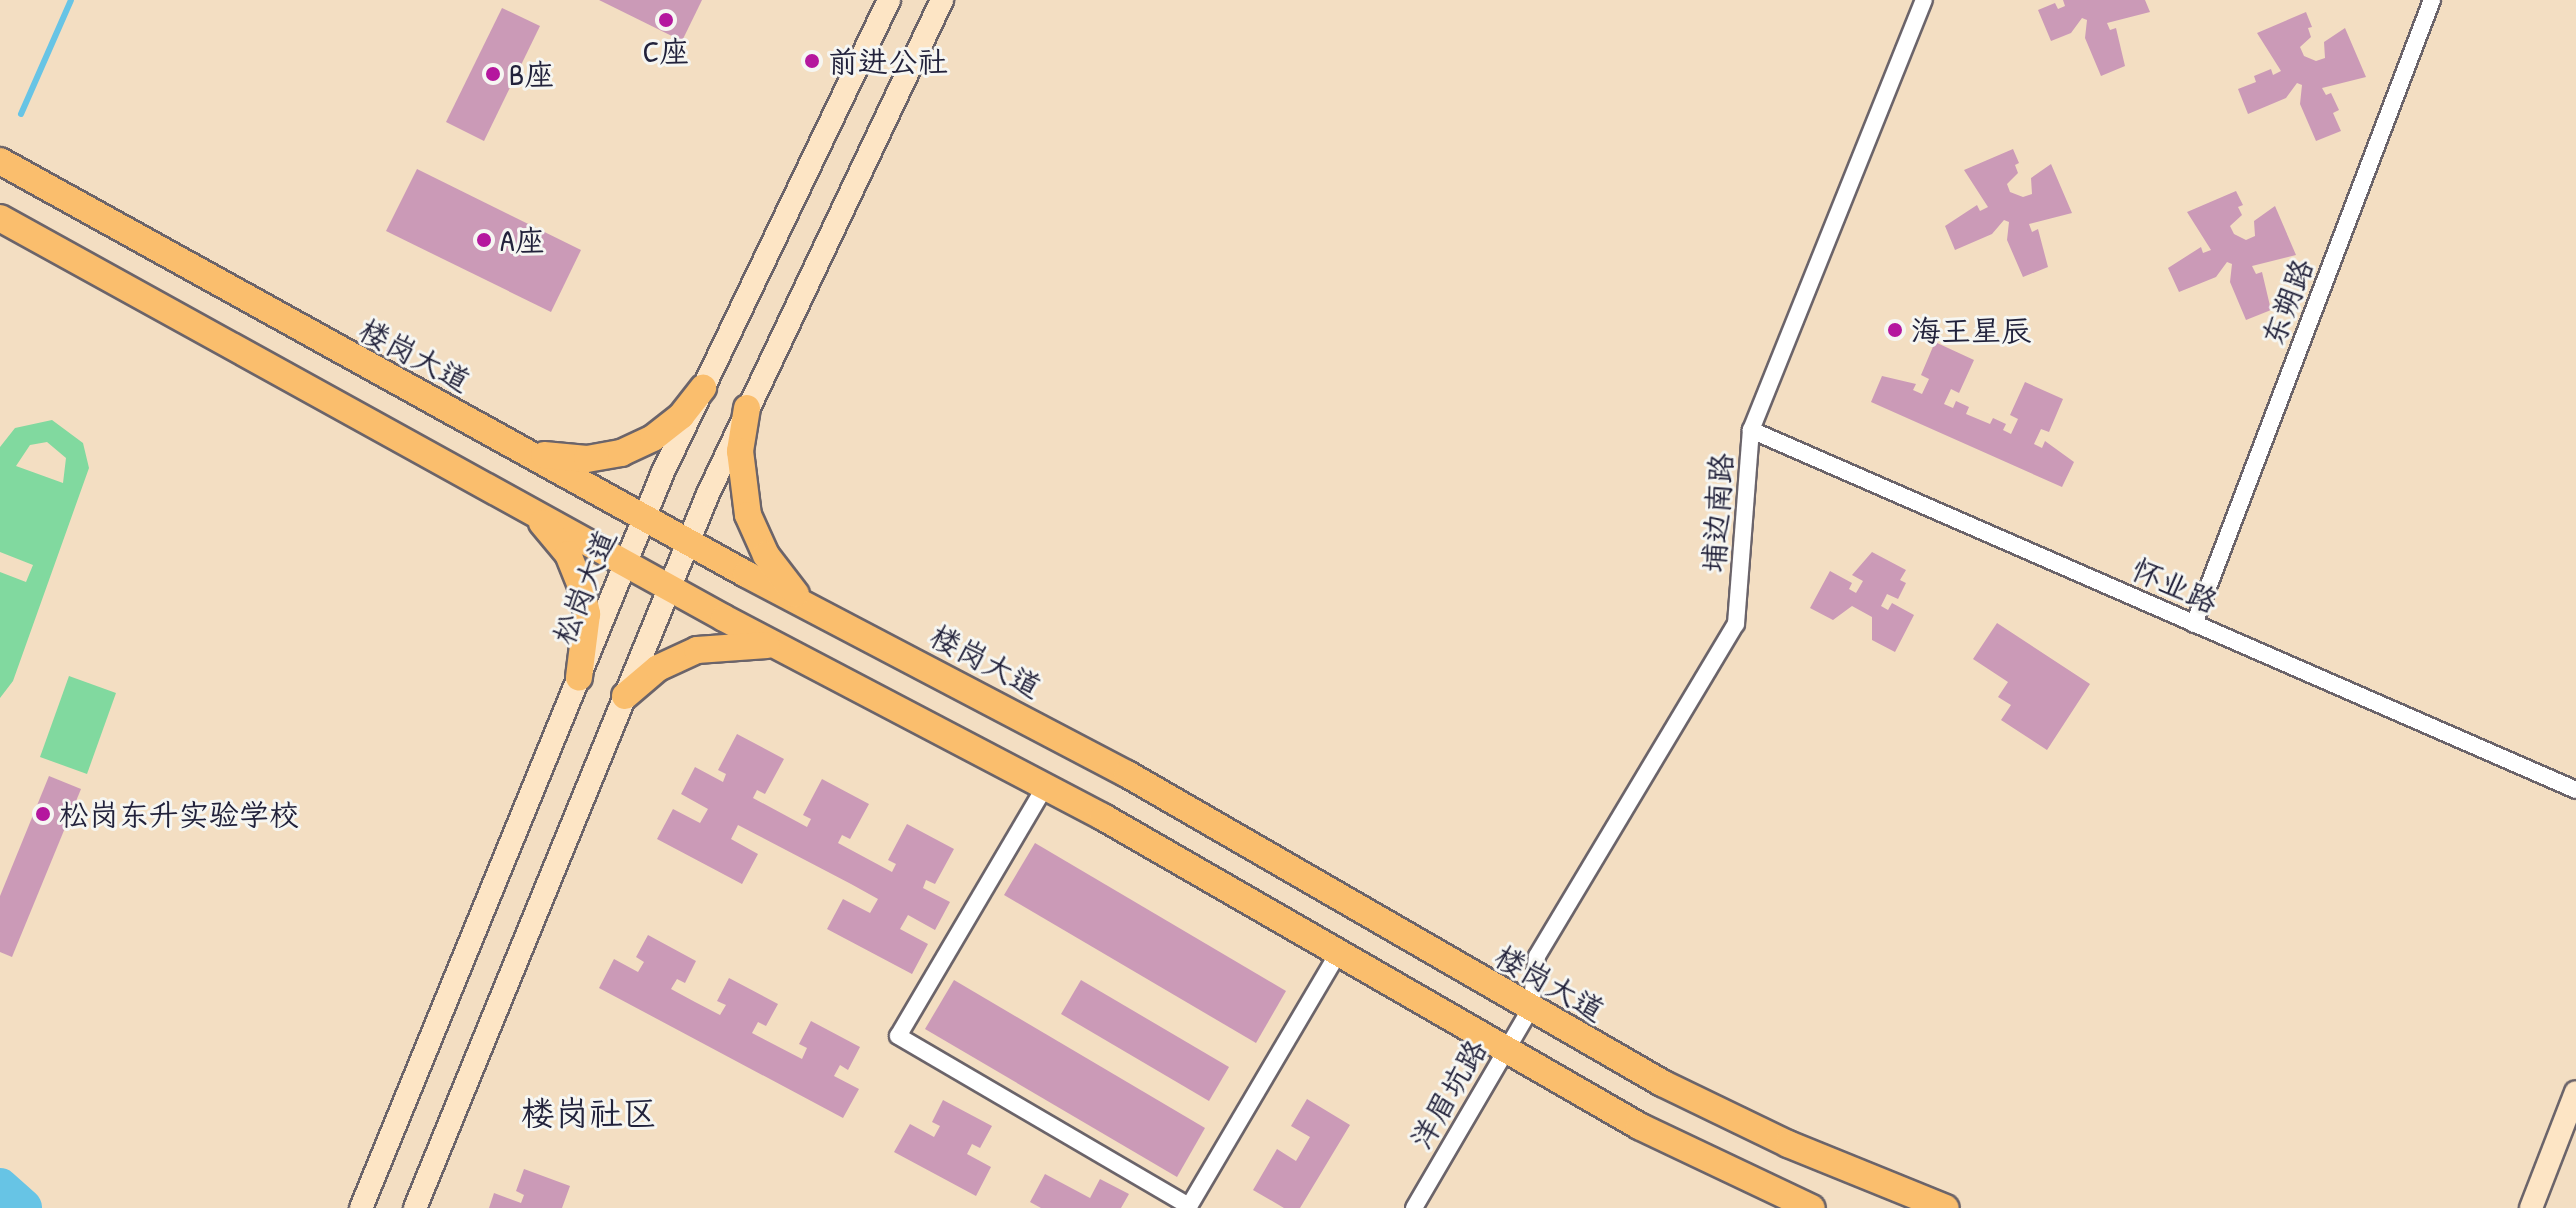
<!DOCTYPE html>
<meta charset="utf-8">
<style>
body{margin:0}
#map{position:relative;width:2576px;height:1208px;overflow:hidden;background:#f3dec2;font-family:"Patrick Hand","LXGW WenKai TC",sans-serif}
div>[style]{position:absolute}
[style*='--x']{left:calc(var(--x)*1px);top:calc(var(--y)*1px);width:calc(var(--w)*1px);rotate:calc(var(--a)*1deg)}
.green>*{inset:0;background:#81d99f}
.stream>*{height:6px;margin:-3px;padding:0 3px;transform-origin:3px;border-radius:3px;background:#67c4e5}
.river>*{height:38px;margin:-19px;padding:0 19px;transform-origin:19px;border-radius:19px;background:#67c4e5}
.building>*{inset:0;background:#cb9ab7}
.roads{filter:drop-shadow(2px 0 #6b646a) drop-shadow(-2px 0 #6b646a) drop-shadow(0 2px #6b646a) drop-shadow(0 -2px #6b646a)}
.street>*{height:16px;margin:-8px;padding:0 8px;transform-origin:8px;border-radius:8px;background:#fff}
.secondary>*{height:22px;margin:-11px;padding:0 11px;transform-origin:11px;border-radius:11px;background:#fde5c5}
.primary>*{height:26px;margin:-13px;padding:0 13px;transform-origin:13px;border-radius:13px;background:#fabe6d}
.dots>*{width:22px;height:22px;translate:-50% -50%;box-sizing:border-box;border:4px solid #f6f6f2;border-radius:50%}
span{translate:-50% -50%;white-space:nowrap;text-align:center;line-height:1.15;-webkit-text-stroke:6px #f6f6f2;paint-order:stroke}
.poi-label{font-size:30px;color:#22223b}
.left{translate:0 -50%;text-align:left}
.street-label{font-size:30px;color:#22223b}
.quarter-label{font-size:34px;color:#22223b}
</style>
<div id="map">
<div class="green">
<i style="clip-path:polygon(evenodd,52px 420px,83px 443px,89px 468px,13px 681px,0 698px,0 572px,26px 582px,33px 565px,0 552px,0 447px,15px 428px,52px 420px,47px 442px,66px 458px,63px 483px,16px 466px,30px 445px,47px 442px)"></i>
<i style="clip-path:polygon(69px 676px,116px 693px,87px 774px,40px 757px)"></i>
</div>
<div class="stream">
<i style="--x:21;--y:114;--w:124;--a:-66.3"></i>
</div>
<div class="river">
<i style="--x:0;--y:1187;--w:31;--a:42"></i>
</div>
<div class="building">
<i style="clip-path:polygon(599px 0,702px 0,682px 41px)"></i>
<i style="clip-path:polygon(2063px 0,2145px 0,2150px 12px,2107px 23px,2110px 30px,2116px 28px,2125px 66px,2101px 76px,2085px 38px,2087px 20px,2082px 18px,2071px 33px,2051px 41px,2038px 10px,2055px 3px,2058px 9px,2065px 6px)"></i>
<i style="clip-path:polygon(502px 8px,540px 26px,484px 141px,446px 122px)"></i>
<i style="clip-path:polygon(2306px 12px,2312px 27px,2308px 28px,2311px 37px,2300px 47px,2304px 56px,2316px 61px,2325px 58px,2324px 42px,2345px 28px,2366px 77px,2322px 88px,2326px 95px,2331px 93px,2339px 110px,2333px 113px,2341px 131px,2316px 141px,2300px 104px,2302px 85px,2297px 83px,2286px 98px,2248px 114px,2238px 89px,2256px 82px,2254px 76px,2271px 69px,2273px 75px,2281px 71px,2257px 33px)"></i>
<i style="clip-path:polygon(2013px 149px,2019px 163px,2015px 165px,2018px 173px,2007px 184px,2010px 192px,2023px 197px,2032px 194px,2031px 178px,2051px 164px,2072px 213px,2029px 224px,2032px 232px,2038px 229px,2048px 267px,2023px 277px,2007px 240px,2009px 222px,2004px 220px,1992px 234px,1955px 250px,1945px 226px,1977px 205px,1980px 211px,1988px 207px,1964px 170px)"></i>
<i style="clip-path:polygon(417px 169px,581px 250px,551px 312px,386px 231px)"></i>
<i style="clip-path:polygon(2236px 191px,2243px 205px,2238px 207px,2242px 215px,2230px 226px,2234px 234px,2246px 240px,2255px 236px,2254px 221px,2275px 206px,2296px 255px,2252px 266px,2256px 274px,2262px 272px,2271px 310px,2246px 320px,2230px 282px,2232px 264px,2227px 262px,2216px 277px,2179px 292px,2168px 268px,2201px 247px,2203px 253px,2211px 250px,2187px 212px)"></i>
<i style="clip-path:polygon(1935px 342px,1974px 360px,1959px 393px,1951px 389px,1944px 404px,1953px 408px,1956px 401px,1969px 407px,1966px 414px,1990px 424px,1993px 418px,2006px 424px,2003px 430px,2011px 434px,2018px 419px,2010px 415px,2025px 382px,2063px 399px,2049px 432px,2041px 429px,2034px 444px,2042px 448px,2045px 441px,2074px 462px,2062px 487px,1871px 402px,1882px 376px,1916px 384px,1913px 390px,1922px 394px,1929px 379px,1921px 375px)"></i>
<i style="clip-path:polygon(1872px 552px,1906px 570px,1900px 580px,1906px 583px,1898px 599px,1887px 594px,1881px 606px,1888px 610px,1892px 603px,1914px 615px,1895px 652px,1872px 640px,1872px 617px,1852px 606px,1833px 620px,1810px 608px,1830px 571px,1852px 583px,1849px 589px,1856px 593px,1863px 581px,1852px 575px)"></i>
<i style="clip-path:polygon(1997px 623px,2090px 684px,2047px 750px,2001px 720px,2011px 705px,1998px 697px,2008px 682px,1973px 659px)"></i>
<i style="clip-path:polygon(737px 734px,784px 759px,765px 794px,757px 790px,753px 798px,807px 827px,811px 819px,803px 815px,822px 779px,869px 804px,850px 839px,842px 835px,838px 843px,892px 872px,896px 864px,888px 860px,907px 824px,954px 849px,935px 884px,926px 880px,923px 888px,950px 902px,935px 930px,908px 915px,900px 929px,928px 944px,912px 974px,827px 929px,843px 899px,870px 913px,878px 899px,851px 884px,738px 825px,731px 839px,758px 854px,742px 884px,657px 839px,673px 809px,700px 823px,708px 809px,681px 794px,695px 767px,723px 782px,726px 774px,718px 770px)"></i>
<i style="clip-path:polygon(49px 776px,81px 789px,12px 957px,0 952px,0 896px)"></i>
<i style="clip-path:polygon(1035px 843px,1286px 991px,1256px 1043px,1004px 895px)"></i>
<i style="clip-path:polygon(648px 935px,696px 961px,685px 983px,677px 979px,671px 989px,695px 1002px,720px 1015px,726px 1005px,717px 1001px,729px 978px,778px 1004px,766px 1026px,758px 1022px,752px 1033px,802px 1059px,807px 1048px,799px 1044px,811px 1021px,860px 1047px,848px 1070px,840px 1065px,834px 1076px,859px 1089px,843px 1118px,599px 988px,614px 959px,638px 972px,644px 962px,636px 957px)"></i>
<i style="clip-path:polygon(954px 980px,1205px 1128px,1177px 1177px,925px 1029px)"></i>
<i style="clip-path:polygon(1081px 980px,1229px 1067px,1209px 1101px,1061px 1014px)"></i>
<i style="clip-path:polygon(1307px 1099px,1350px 1125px,1300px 1208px,1284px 1208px,1253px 1190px,1277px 1149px,1296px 1161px,1310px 1137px,1291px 1126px)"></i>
<i style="clip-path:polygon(943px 1100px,992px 1126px,980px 1148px,972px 1144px,967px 1154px,991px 1167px,976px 1196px,894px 1152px,910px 1124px,934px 1137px,940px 1126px,932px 1122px)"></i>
<i style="clip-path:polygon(524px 1169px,570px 1186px,562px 1208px,489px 1208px,494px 1193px,521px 1203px,524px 1195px,516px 1191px)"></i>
<i style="clip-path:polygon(1045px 1174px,1090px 1198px,1100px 1179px,1129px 1194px,1121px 1208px,1041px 1208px,1030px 1202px)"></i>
</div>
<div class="roads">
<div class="street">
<i style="--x:1751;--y:430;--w:900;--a:23.57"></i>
<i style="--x:2194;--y:624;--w:668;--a:-69.12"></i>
<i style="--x:1046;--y:785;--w:291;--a:120.5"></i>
<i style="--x:898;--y:1036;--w:337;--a:30.3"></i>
<i style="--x:1188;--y:1208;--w:296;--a:-59.5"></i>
<i style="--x:1414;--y:1208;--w:232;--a:-59.7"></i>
<i style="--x:1531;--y:1008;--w:52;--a:-83.4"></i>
<i style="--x:1537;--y:956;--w:387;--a:-59.1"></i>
<i style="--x:1736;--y:624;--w:195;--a:-85.6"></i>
<i style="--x:1751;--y:430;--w:463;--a:-68.1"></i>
</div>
<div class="secondary">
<i style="--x:361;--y:1208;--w:796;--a:-67.69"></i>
<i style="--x:663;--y:472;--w:523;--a:-64.41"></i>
<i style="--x:415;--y:1208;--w:772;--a:-67.69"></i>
<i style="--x:708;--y:494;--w:547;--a:-64.65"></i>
<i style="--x:2531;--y:1208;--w:124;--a:-68.8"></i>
</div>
<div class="primary">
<i style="--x:0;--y:161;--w:853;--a:28.97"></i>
<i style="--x:746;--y:574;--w:430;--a:27.7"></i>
<i style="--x:1127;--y:774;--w:618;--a:30.01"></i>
<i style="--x:1662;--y:1083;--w:140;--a:25.8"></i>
<i style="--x:1788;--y:1144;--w:170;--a:22.1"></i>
<i style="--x:0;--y:218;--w:827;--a:28.92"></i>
<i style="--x:724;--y:618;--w:428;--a:27.7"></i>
<i style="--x:1103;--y:817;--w:619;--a:29.96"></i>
<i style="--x:1639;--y:1126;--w:191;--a:25.4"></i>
<i style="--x:747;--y:408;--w:44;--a:99.2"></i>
<i style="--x:740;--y:451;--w:64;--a:82.9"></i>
<i style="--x:748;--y:515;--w:44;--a:65.8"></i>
<i style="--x:766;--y:555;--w:49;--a:52.4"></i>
<i style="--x:544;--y:455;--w:43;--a:5.3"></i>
<i style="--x:587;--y:459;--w:35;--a:-10"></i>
<i style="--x:621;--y:453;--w:35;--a:-25"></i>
<i style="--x:653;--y:438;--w:36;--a:-38"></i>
<i style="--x:681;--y:416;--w:36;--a:-52"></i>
<i style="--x:542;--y:523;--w:40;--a:50"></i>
<i style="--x:568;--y:554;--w:31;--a:68"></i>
<i style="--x:580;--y:583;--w:32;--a:77"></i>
<i style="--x:587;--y:614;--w:64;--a:97.2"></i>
<i style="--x:625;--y:696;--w:43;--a:-40.3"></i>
<i style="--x:658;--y:668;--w:43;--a:-24.8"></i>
<i style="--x:697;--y:650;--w:70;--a:-4.1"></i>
</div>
</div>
<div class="dots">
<i style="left:666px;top:20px;background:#b5179e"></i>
<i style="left:812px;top:61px;background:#b5179e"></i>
<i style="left:493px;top:74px;background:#b5179e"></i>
<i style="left:484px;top:240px;background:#b5179e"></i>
<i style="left:1895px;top:330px;background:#b5179e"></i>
<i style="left:43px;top:814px;background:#b5179e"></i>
</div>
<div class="poi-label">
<span style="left:666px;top:51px">C座</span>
<span class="left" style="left:828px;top:61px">前进公社</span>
<span class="left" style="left:509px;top:74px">B座</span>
<span class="left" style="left:500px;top:240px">A座</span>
<span class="left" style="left:1911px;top:330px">海王星辰</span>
<span class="left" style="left:59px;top:814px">松岗东升实验学校</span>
</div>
<div class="street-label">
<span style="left:2287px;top:302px;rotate:-69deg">东朔路</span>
<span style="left:415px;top:355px;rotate:28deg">楼岗大道</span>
<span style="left:1717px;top:513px;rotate:-86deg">埔边南路</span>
<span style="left:2175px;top:585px;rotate:24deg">怀业路</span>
<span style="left:584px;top:587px;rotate:-68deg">松岗大道</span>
<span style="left:986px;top:661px;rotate:28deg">楼岗大道</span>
<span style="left:1550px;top:983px;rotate:30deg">楼岗大道</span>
<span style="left:1448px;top:1094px;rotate:-60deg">洋眉坑路</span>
</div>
<div class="quarter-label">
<span style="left:589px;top:1114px">楼岗社区</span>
</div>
</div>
